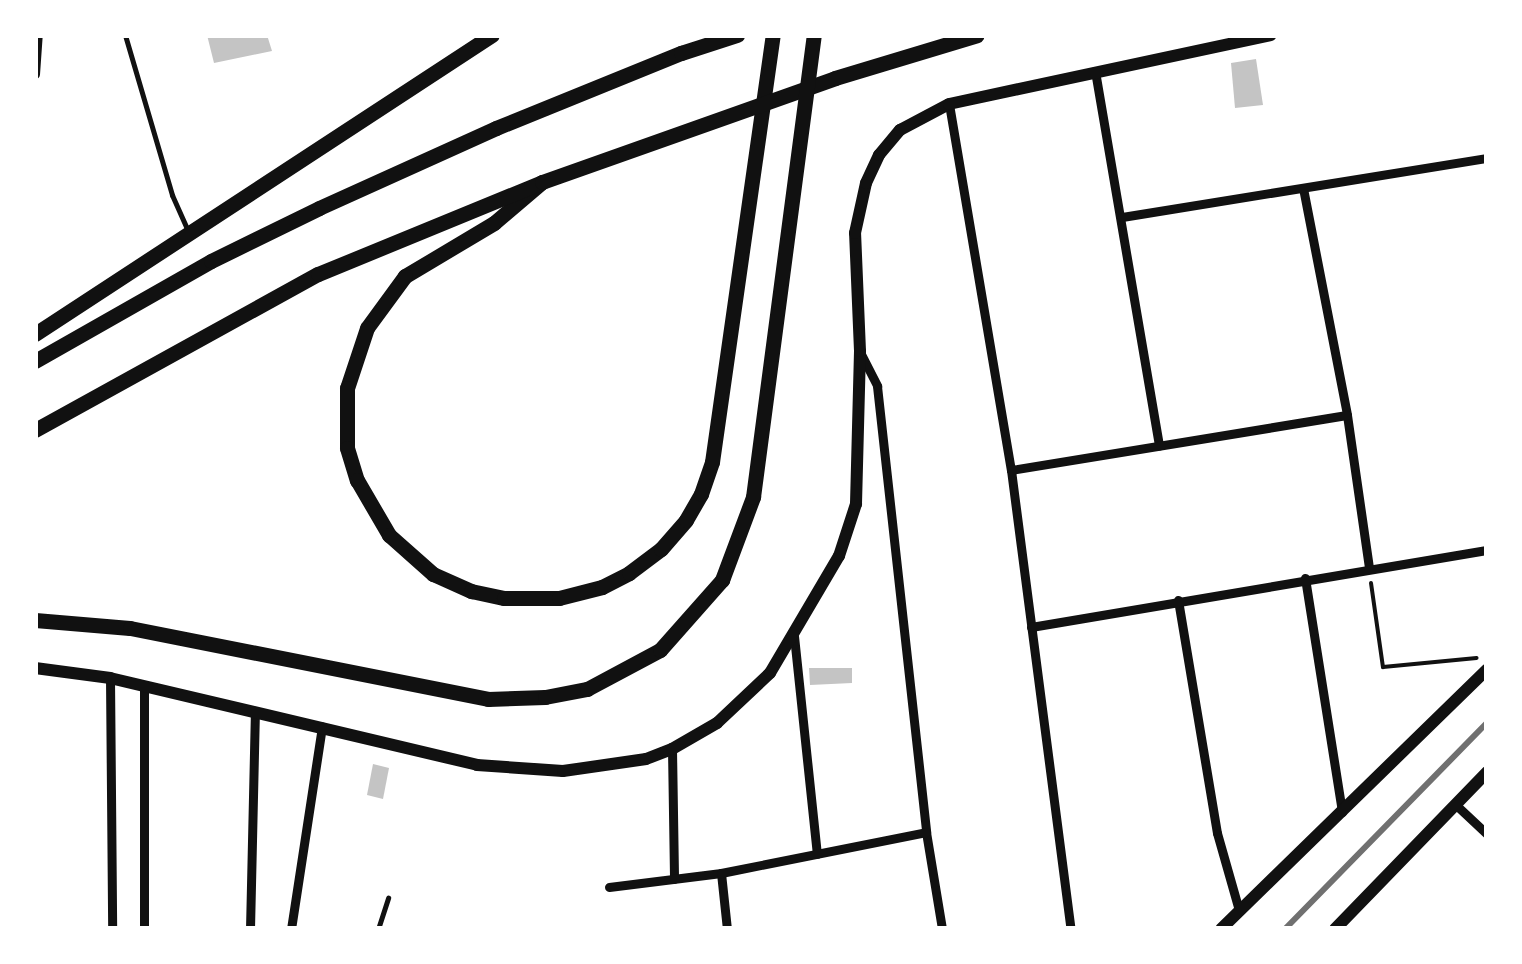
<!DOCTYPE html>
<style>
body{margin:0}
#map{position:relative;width:1522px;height:964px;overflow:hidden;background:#fff;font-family:"Source Sans 3",sans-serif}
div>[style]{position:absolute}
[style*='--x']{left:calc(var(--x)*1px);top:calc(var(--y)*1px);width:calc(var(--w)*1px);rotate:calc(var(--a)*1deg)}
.building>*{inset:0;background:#c4c4c4}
.path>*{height:4px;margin:-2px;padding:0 2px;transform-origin:2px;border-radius:2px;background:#111}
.service>*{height:5px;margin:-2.5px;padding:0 2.5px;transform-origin:2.5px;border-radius:2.5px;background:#111}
.minor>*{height:9px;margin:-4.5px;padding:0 4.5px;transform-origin:4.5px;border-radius:4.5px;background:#111}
.secondary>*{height:12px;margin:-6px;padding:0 6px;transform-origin:6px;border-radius:6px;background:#111}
.motorway>*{height:15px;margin:-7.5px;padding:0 7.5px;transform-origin:7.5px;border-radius:7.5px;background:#111}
.rail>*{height:6px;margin:-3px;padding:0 3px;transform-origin:3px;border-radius:3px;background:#707070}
span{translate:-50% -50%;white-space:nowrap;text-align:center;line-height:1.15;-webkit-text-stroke:8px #fff;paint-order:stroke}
.frame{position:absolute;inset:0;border:38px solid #fff;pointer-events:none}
</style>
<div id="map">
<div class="building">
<i style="clip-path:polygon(207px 35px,267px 35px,272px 51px,214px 63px)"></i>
<i style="clip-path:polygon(1256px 59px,1263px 105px,1235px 108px,1231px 63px)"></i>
<i style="clip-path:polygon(809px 668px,852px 668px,852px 683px,810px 685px)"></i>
<i style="clip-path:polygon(373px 764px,389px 768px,383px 799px,367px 795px)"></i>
</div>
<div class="path">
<i style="--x:1371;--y:583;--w:85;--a:81.9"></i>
<i style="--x:1383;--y:667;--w:94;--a:-5.5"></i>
</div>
<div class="service">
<i style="--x:125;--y:35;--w:167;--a:73.6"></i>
<i style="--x:172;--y:195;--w:39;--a:66"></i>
<i style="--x:378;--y:929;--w:33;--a:-72"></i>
</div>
<div class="minor">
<i style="--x:1095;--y:71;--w:380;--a:80.3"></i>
<i style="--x:35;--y:74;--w:39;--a:-86"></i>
<i style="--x:949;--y:104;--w:371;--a:80.4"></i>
<i style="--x:1011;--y:470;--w:463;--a:82.6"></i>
<i style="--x:1303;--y:188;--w:231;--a:79"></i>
<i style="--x:1347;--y:415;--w:155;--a:81.8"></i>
<i style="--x:1122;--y:217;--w:370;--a:-9.2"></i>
<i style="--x:861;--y:354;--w:36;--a:63"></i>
<i style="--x:877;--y:386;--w:449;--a:83.7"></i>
<i style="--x:926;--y:832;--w:98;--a:80.6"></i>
<i style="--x:1011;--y:470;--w:340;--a:-9.3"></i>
<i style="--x:1305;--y:578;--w:237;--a:81"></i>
<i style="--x:1178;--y:600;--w:236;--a:80.5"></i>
<i style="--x:1217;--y:833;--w:80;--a:74.1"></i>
<i style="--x:1031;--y:627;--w:462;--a:-9.6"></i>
<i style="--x:794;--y:636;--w:219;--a:84"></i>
<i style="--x:110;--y:678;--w:251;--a:89.5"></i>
<i style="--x:672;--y:749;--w:130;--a:89.1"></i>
<i style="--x:1456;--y:805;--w:42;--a:43.1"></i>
<i style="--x:721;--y:873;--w:56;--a:83.9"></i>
<i style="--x:609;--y:887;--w:113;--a:-7.1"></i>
<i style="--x:721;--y:873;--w:209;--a:-11.3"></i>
<i style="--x:144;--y:929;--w:243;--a:-90"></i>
<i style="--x:250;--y:929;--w:217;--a:-88.7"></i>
<i style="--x:291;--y:929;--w:205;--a:-81.3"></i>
</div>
<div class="secondary">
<i style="--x:35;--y:668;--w:76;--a:7.6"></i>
<i style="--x:110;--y:678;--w:377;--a:13.3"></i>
<i style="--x:477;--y:765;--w:86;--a:4"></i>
<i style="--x:563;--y:771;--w:84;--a:-8.2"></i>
<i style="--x:646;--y:759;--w:28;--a:-21"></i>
<i style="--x:672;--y:749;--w:52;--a:-30"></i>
<i style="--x:717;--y:723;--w:73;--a:-43.3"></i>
<i style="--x:770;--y:673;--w:136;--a:-59.5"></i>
<i style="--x:839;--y:556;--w:55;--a:-71.9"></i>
<i style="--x:856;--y:504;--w:153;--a:-88.5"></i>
<i style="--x:860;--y:351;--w:118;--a:-92.4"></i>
<i style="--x:855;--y:233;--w:51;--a:-77.6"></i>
<i style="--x:866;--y:183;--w:31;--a:-65"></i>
<i style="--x:879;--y:155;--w:33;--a:-50"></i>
<i style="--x:900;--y:130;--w:55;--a:-28"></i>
<i style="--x:949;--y:104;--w:329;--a:-12.1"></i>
<i style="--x:1221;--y:929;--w:372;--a:-44.3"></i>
<i style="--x:1335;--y:929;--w:219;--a:-45.9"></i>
</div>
<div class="motorway">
<i style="--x:542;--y:182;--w:63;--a:139.5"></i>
<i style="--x:494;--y:223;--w:104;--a:149.2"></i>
<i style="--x:405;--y:276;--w:64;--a:126.2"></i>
<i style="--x:367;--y:328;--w:63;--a:108.4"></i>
<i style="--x:347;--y:388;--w:60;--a:90"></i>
<i style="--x:347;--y:448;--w:34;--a:73"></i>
<i style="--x:357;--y:480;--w:64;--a:59.8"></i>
<i style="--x:389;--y:535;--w:59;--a:41.6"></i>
<i style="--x:433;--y:574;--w:42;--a:24.1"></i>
<i style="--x:471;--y:591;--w:34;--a:12"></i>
<i style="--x:504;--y:598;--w:55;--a:0"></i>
<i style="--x:559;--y:598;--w:44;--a:-14.3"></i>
<i style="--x:602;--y:587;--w:30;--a:-27"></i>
<i style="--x:629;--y:573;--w:40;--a:-37"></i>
<i style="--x:661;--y:549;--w:38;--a:-49"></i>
<i style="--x:686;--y:520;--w:30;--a:-60"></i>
<i style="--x:701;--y:494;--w:34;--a:-71"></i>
<i style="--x:712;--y:462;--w:431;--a:-81.9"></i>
<i style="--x:35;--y:334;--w:546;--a:-33.2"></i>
<i style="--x:35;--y:361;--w:202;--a:-29.6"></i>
<i style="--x:211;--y:261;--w:120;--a:-26.1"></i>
<i style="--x:319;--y:208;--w:194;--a:-24.3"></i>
<i style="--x:496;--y:128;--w:200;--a:-22.1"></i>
<i style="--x:681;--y:53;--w:59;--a:-17.8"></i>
<i style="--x:35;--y:430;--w:323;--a:-28.9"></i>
<i style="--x:318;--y:274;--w:242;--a:-22.3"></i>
<i style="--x:542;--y:182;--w:311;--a:-19.5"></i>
<i style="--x:835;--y:78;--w:148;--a:-16.8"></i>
<i style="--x:35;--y:620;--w:95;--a:4.8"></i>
<i style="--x:130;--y:628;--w:365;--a:11.2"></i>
<i style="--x:488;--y:699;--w:57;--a:-2"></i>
<i style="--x:545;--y:697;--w:43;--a:-10.8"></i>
<i style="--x:587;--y:689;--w:83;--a:-28.1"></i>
<i style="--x:660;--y:650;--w:94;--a:-48.5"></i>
<i style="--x:722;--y:580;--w:89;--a:-69.5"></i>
<i style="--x:753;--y:497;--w:466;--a:-82.5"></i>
</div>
<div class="rail">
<i style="--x:1285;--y:929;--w:289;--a:-45.6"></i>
</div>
<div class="frame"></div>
</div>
